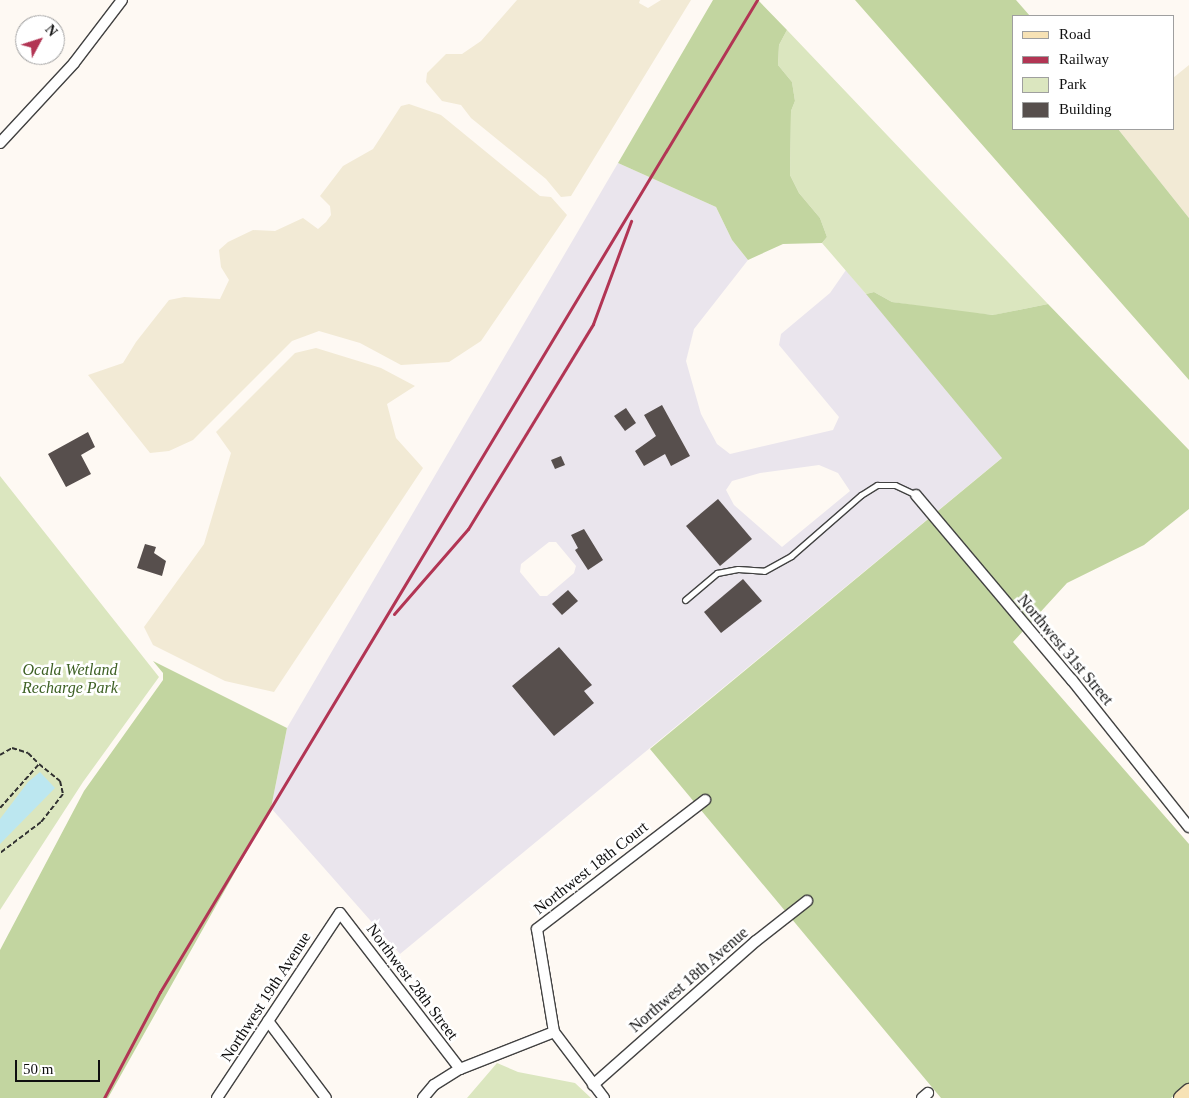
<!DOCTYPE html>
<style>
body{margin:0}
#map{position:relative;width:1189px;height:1098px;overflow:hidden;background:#fef9f3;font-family:"Times New Roman",serif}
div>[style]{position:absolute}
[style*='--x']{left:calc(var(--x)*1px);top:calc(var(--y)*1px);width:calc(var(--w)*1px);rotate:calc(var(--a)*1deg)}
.industrial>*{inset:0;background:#eae5ed}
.farmland>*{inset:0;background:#f2ead5}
.green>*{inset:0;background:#dbe6bf}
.forest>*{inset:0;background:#c2d5a0}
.water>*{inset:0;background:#bce7f0}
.building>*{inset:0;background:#574f4d}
.path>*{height:2px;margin-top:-1px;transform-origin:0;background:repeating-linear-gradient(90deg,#313131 0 5px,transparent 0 7.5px)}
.roads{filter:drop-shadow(1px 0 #424242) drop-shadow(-1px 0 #424242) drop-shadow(0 1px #424242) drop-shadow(0 -1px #424242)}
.lane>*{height:5px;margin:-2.5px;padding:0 2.5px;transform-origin:2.5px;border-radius:2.5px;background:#fff}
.street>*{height:10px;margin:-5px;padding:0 5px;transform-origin:5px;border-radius:5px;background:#fff}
.secondary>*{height:14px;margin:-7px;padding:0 7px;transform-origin:7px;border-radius:7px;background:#f7e2b5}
.rail>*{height:3px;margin:-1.5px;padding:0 1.5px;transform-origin:1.5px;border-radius:1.5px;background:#b23554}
span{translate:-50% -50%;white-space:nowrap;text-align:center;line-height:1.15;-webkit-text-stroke:5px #fff;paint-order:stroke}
.street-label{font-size:16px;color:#0f0f0f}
.park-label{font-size:16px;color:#3e6125;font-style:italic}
.legend{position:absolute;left:1012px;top:15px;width:162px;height:115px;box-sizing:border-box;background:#fff;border:1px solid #9f9f9f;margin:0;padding:6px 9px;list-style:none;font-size:15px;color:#0f0f0f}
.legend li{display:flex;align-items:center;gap:10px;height:25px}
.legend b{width:25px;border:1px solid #9f9f9f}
.north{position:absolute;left:15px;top:15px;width:50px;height:50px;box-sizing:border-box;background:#fff;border:1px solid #9f9f9f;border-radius:50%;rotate:50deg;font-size:14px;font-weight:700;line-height:20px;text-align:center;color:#0f0f0f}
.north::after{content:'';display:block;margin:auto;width:18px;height:22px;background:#b23554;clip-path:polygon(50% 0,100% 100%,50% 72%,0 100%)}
.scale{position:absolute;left:15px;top:1060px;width:85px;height:22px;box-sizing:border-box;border:2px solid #0f0f0f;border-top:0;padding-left:6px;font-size:15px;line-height:18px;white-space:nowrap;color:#0f0f0f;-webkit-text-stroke:4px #fff;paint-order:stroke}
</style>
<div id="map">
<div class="industrial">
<i style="clip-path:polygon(evenodd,618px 163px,716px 207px,732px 240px,748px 260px,694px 329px,686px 361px,701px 414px,717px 444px,730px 454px,833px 430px,839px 417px,779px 345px,781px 334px,830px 293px,846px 270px,1003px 457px,400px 954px,271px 808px,287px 728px,618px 163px,819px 465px,838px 473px,850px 491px,782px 547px,734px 505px,726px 490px,732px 481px,760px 473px,819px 465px,618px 163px,549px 542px,556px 542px,576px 566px,574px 573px,547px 596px,540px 596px,520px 572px,521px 564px,549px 542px)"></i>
</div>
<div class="farmland">
<i style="clip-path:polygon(517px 0,640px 0,639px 3px,648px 8px,661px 0,691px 0,571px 196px,561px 197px,546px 179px,471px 118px,461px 105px,442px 101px,426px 82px,427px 73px,446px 54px,462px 54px,481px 41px)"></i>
<i style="clip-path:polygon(1189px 65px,1189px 218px,1118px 129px,1173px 129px,1173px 78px)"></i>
<i style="clip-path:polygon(409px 104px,441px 115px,540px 196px,551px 197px,567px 215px,481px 341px,449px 362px,401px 365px,360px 343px,319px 331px,292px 341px,193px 440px,169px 451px,150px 453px,88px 375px,123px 363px,136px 342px,169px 300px,184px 297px,220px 299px,229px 280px,221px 267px,219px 250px,228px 242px,253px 230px,275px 231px,303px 218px,318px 229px,326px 222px,331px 215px,330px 206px,320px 196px,343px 166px,373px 149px,401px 106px)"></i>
<i style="clip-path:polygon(316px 348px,381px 368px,415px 386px,387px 404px,396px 438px,423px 468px,274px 692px,225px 681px,153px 645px,144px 627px,204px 544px,231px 453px,216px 432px,295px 353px)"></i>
</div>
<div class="green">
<i style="clip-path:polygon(787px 30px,1048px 304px,994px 315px,950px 311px,892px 302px,874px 292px,866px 294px,822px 243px,827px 237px,820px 218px,799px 193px,790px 175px,791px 111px,795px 101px,792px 82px,778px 65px,779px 45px)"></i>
<i style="clip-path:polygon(0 476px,159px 677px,83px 782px,0 910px)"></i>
<i style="clip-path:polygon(497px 1063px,518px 1072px,575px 1083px,591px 1098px,467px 1098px)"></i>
</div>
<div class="forest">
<i style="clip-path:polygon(713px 0,758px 0,787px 30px,779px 45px,778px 65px,792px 82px,795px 101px,791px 111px,790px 175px,799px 193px,820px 218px,827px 237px,822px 243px,783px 244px,748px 260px,732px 240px,716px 207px,618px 163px)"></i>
<i style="clip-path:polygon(855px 0,1016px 0,1030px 16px,1013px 16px,1013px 129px,1118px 129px,1189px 218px,1189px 380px)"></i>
<i style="clip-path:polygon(874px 292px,892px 302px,993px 315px,1048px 304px,1189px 450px,1189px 509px,1144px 545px,1067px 583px,1013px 642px,1189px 844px,1189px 1084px,1171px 1098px,941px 1098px,650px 749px,1002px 458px,866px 294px)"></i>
<i style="clip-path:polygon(153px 661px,287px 728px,271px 808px,108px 1098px,0 1098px,0 950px,84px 791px,163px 680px,163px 673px)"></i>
</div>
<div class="water">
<i style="clip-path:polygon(40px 772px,55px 788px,0 844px,0 819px,28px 782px)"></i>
</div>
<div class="building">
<i style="clip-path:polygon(662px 405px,690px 456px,671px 466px,665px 454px,644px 466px,635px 451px,656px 436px,644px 415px)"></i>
<i style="clip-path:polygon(626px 408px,636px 423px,625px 431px,614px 416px)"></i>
<i style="clip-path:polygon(88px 432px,95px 447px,81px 455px,91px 474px,66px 487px,48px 454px)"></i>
<i style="clip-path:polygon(561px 456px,565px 465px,555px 469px,551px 460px)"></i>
<i style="clip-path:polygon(718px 499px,752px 539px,720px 566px,686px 526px)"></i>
<i style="clip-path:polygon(584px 529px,603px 560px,588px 570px,575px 550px,578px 548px,571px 535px)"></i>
<i style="clip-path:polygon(145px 544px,156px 547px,154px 553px,166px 561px,162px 576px,137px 568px)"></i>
<i style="clip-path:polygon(743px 579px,762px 601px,721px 633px,704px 612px)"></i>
<i style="clip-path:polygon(568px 590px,578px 601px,562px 615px,552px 604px)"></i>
<i style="clip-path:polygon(559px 647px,592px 685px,584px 691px,594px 703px,554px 736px,512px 686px)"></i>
</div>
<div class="path">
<i style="--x:0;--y:755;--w:14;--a:-30"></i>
<i style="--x:12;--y:748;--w:17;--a:17"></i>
<i style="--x:28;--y:753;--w:14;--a:45"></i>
<i style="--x:0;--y:808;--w:59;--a:-48.4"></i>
<i style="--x:39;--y:764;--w:27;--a:39"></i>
<i style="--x:60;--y:781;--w:13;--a:77"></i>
<i style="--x:63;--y:794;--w:36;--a:128"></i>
<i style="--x:41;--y:822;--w:51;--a:142.9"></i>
</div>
<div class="roads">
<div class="lane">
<i style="--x:685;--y:600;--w:42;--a:-40.2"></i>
<i style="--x:717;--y:573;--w:21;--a:-11"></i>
<i style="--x:738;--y:569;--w:26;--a:4"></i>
<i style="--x:764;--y:571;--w:31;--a:-29"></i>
<i style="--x:791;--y:556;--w:93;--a:-41.1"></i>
<i style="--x:861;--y:495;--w:19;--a:-32"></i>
<i style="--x:877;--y:485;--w:18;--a:0"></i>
<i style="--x:895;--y:485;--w:23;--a:25"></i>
</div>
<div class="street">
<i style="--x:0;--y:143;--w:109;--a:-47.2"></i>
<i style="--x:74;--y:63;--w:79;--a:-52.7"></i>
<i style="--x:916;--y:495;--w:242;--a:49.9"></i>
<i style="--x:1072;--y:680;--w:188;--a:51.5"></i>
<i style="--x:268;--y:1021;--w:96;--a:53"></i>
<i style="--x:593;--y:1085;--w:217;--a:-41.5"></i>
<i style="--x:756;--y:941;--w:65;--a:-38.1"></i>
<i style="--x:217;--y:1098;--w:222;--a:-56.4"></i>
<i style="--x:340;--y:913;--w:197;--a:52.4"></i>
<i style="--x:423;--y:1098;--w:17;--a:-50"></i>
<i style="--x:434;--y:1085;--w:31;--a:-32"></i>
<i style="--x:460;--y:1069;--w:101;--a:-21.5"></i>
<i style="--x:604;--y:1098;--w:83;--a:-127.1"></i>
<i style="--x:554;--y:1032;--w:104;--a:-99.4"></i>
<i style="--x:537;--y:929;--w:212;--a:-37.5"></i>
<i style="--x:922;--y:1098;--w:8;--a:-40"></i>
</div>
<div class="secondary">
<i style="--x:1181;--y:1098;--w:11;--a:-41"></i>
</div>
</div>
<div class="rail">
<i style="--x:394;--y:614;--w:113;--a:-49"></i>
<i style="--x:468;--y:529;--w:240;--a:-58.6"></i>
<i style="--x:593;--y:324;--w:110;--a:-69.7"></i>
<i style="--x:104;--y:1098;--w:120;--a:-62.2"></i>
<i style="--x:160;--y:992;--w:1158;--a:-58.96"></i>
</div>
<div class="street-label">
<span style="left:1065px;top:650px;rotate:50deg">Northwest 31st Street</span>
<span style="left:591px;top:868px;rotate:-38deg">Northwest 18th Court</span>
<span style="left:689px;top:980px;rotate:-41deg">Northwest 18th Avenue</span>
<span style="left:412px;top:982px;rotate:53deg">Northwest 28th Street</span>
<span style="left:266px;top:997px;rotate:-57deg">Northwest 19th Avenue</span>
</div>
<div class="park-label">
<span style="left:70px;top:679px">Ocala Wetland<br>Recharge Park</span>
</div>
<ul class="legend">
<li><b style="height:6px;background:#f7e2b5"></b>Road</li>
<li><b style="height:6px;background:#b23554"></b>Railway</li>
<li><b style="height:14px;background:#dbe6bf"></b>Park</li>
<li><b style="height:14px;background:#574f4d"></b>Building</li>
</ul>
<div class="north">N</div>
<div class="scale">50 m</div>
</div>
